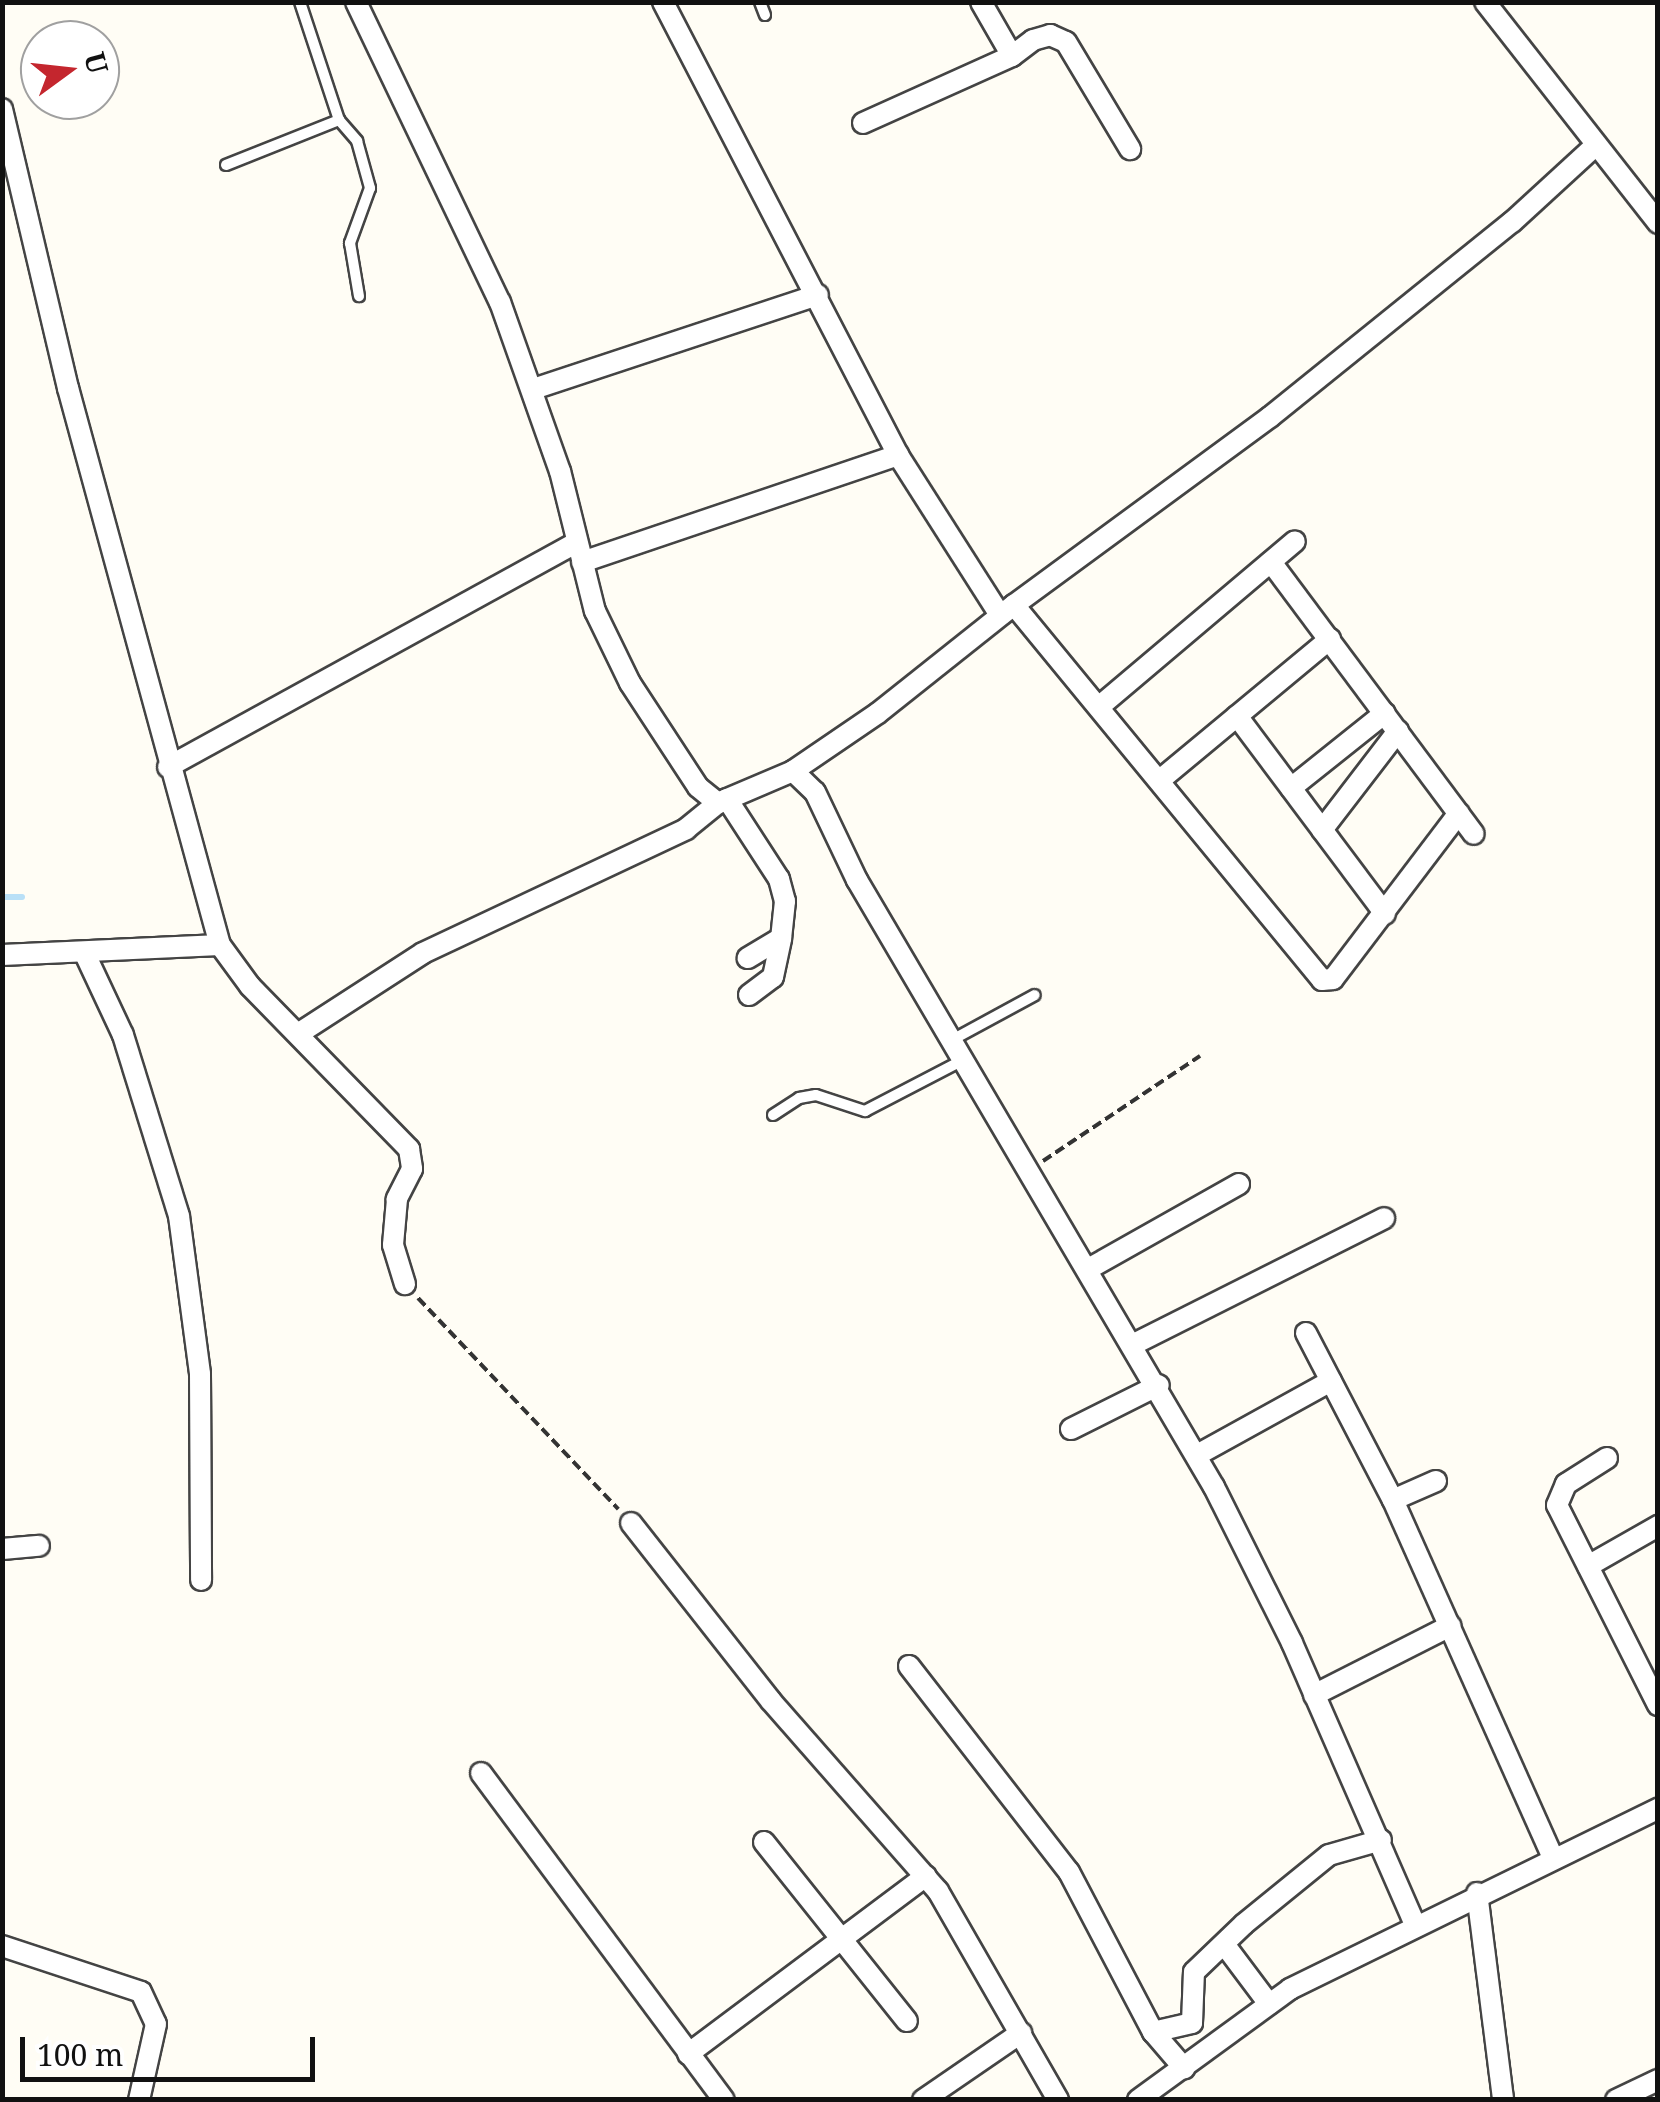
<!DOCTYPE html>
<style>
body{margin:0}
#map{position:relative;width:1660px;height:2102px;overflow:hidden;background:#fffdf5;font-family:"Noto Serif",serif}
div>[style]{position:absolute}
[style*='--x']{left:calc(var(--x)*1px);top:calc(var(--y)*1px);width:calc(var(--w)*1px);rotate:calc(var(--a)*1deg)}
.stream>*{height:6px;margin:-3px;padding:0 3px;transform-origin:3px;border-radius:3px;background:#b9e0f7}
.path>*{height:4px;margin-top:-2px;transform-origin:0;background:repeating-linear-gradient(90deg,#333 0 10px,transparent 0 15px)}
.roads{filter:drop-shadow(2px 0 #444) drop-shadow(-2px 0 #444) drop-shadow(0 2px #444) drop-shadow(0 -2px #444)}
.service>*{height:10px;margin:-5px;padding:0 5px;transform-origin:5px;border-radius:5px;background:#fff}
.minor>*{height:20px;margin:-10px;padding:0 10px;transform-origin:10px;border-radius:10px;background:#fff}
span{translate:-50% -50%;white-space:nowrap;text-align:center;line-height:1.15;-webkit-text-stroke:10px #fff;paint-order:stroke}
.frame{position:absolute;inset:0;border:5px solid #111;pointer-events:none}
.north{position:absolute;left:20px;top:20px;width:100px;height:100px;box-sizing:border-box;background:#fff;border:2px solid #a0a0a0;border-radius:50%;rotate:75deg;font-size:28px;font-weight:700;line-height:40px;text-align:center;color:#111}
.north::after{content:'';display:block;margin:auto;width:35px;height:45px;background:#c4262e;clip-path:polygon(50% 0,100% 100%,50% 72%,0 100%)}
.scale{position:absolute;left:20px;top:2037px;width:295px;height:45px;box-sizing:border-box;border:5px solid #111;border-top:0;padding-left:12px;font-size:30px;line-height:35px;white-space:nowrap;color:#111;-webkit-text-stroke:8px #fff;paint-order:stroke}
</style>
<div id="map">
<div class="stream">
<i style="--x:2;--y:897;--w:20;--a:0"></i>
</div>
<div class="path">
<i style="--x:1043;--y:1161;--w:189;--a:-33.8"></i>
<i style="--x:418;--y:1298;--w:291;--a:46.5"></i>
</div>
<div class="roads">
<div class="service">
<i style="--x:760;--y:2;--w:14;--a:69"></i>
<i style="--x:339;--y:120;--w:28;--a:49"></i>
<i style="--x:357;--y:141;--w:49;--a:74.5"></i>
<i style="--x:370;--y:188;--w:59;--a:110"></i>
<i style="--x:350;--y:243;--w:54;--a:80.4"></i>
<i style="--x:226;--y:165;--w:122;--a:-21.7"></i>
<i style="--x:339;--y:120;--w:124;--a:-108.3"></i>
<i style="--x:952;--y:1040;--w:94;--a:-28.5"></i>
<i style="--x:773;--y:1115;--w:31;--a:-33"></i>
<i style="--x:799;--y:1098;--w:17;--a:-10"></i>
<i style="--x:816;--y:1095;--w:52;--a:18.1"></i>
<i style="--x:865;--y:1111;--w:110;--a:-27.5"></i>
</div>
<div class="minor">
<i style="--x:356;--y:2;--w:333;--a:64.4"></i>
<i style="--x:500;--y:302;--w:179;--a:70.5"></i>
<i style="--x:560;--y:471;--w:144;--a:76"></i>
<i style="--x:595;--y:611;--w:80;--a:64.1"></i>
<i style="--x:630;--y:683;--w:124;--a:56.8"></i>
<i style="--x:698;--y:787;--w:26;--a:39"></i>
<i style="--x:718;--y:803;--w:82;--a:-23.1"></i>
<i style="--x:793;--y:771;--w:30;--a:44"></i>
<i style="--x:815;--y:792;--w:98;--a:64.5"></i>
<i style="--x:857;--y:880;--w:704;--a:59.54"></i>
<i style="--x:1214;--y:1487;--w:174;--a:63.4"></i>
<i style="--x:1292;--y:1643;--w:307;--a:66.4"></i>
<i style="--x:663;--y:2;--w:510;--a:62.58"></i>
<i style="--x:898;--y:455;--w:190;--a:57.5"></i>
<i style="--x:981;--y:2;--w:62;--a:60.1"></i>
<i style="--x:1012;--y:56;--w:26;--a:-37"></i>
<i style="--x:1033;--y:40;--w:18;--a:-16"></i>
<i style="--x:1050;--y:35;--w:17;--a:24"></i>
<i style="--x:1066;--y:42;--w:125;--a:59.1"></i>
<i style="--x:1485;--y:2;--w:281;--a:51.9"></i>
<i style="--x:2;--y:109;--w:287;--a:76.7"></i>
<i style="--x:68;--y:388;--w:577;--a:74.74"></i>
<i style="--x:220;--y:945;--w:51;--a:53.8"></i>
<i style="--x:250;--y:986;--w:228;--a:45.7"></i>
<i style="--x:409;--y:1149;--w:20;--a:81"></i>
<i style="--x:412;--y:1169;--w:34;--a:117"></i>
<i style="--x:397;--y:1199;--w:46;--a:95"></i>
<i style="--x:393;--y:1245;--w:41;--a:72.9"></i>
<i style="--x:863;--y:123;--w:163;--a:-24.2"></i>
<i style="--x:533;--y:389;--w:300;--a:-18.3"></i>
<i style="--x:582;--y:562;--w:334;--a:-18.7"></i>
<i style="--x:1271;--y:562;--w:339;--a:53.3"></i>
<i style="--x:1014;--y:605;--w:318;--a:-36.3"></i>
<i style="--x:1270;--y:417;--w:311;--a:-38.9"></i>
<i style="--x:1512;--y:222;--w:113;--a:-42.5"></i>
<i style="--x:1100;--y:706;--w:255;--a:-40.2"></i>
<i style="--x:1237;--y:716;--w:247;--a:53.2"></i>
<i style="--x:168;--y:767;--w:465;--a:-28.8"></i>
<i style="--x:793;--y:771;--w:103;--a:-34.3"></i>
<i style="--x:878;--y:713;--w:174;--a:-38.5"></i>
<i style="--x:1014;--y:605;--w:485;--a:50.6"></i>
<i style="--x:1322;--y:980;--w:11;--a:-5"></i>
<i style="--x:1333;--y:979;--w:208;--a:-52.8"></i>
<i style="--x:1160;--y:780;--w:221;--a:-39.7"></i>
<i style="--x:1291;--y:788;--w:120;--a:-38.6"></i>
<i style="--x:727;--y:799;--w:95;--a:57"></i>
<i style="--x:779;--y:879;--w:23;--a:75"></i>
<i style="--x:785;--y:901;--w:37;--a:96"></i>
<i style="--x:781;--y:938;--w:39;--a:149"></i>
<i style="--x:1322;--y:830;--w:125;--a:-52.5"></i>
<i style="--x:85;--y:954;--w:89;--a:64.9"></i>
<i style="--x:123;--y:1035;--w:189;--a:72.8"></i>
<i style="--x:179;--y:1216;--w:159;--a:82.4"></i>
<i style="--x:200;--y:1374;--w:206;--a:89.7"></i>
<i style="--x:2;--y:955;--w:218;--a:-2.6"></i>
<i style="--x:749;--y:995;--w:30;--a:-37"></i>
<i style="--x:773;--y:977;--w:40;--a:-78"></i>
<i style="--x:301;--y:1032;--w:145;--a:-32.9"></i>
<i style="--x:423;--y:953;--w:291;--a:-25.2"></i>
<i style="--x:686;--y:829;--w:41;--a:-39.1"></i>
<i style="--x:1090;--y:1268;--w:171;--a:-29.4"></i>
<i style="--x:1306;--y:1333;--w:188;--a:62.5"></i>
<i style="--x:1134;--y:1344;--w:280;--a:-26.7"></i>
<i style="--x:1071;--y:1429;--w:98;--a:-26.6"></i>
<i style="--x:1197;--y:1455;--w:153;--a:-28.9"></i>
<i style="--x:1607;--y:1458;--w:49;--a:147.6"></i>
<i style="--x:1566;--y:1484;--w:23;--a:113"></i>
<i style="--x:1557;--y:1505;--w:224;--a:63.2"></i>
<i style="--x:1436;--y:1481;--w:47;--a:156.2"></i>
<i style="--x:1393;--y:1500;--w:391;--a:65.9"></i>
<i style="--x:631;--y:1523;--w:226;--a:51.8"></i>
<i style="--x:771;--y:1701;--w:253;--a:48.7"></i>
<i style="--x:938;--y:1891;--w:241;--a:60.1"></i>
<i style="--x:2;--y:1549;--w:37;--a:-5"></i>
<i style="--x:1588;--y:1566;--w:81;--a:-29.7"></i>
<i style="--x:909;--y:1666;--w:261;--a:52.2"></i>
<i style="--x:1069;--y:1872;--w:181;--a:62.3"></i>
<i style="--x:1153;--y:2032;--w:48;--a:49.3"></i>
<i style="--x:1314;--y:1695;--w:153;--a:-26.9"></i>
<i style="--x:481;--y:1773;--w:407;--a:53.4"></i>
<i style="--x:764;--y:1842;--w:229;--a:51.4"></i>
<i style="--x:1477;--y:1893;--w:209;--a:82.8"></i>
<i style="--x:1224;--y:1944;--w:75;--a:53.1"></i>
<i style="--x:2;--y:1946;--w:146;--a:18.3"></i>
<i style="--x:141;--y:1992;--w:35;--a:65"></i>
<i style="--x:156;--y:2024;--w:78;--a:102.6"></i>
<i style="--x:1153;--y:2032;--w:40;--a:-13"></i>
<i style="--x:1192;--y:2023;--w:51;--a:-87.8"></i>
<i style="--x:1194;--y:1972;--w:69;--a:-43.8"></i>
<i style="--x:1244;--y:1924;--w:109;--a:-39.1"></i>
<i style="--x:1329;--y:1855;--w:54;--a:-16.1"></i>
<i style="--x:688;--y:2054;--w:297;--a:-36.8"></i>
<i style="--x:923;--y:2100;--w:119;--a:-34.4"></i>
<i style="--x:1138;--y:2100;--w:188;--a:-36.1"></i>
<i style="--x:1290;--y:1989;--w:410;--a:-26.1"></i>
<i style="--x:1616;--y:2100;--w:47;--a:-25.5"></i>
</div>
</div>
<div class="frame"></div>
<div class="north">U</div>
<div class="scale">100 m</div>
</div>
